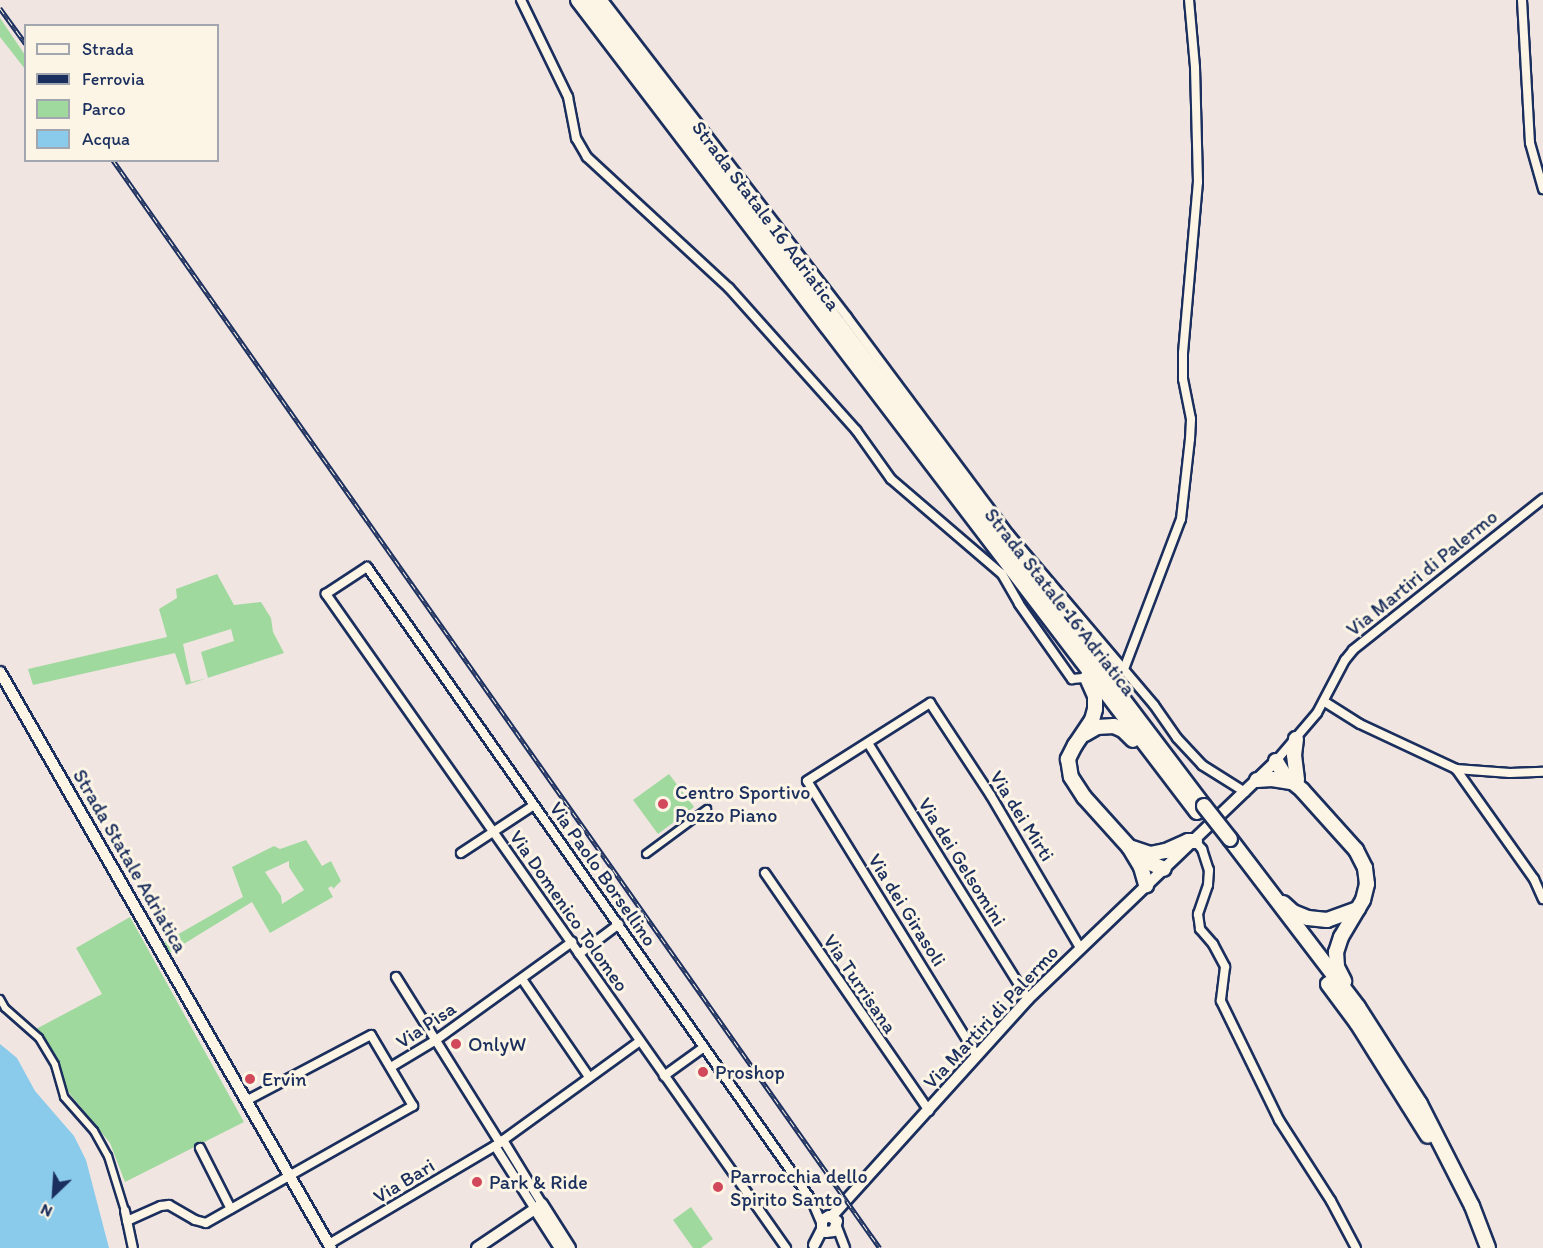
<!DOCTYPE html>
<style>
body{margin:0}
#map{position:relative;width:1543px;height:1248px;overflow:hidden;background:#f1e5e1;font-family:Itim,sans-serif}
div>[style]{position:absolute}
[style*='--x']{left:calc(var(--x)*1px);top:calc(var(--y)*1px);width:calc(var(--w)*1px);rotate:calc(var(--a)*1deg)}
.green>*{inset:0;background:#9fd99e}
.water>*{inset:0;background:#8acaeb}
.roads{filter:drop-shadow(2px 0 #1b2f5e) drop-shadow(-2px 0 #1b2f5e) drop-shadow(0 2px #1b2f5e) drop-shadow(0 -2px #1b2f5e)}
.pedestrian>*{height:6px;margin:-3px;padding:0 3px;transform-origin:3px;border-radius:3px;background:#fcf5e5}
.minor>*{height:8px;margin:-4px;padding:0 4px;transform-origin:4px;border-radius:4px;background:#fcf5e5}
.tertiary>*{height:10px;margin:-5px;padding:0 5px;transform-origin:5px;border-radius:5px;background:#fcf5e5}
.secondary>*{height:10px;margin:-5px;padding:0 5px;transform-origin:5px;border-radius:5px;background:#fcf5e5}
.trunk>*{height:14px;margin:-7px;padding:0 7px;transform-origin:7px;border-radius:7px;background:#fcf5e5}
.rail>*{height:4.5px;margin-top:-2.25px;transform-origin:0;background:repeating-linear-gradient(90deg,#fcf5e5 0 7px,#1b2f5e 0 14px);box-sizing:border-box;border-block:2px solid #1b2f5e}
.bridges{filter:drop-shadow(2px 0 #1b2f5e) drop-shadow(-2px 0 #1b2f5e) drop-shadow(0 2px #1b2f5e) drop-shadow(0 -2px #1b2f5e)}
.trunk-bridge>*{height:14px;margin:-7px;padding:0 7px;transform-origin:7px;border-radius:7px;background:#fcf5e5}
.dots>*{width:16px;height:16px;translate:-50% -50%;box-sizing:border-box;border:3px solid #fcf5e5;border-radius:50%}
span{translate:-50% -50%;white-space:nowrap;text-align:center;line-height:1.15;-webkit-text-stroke:6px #fcf5e5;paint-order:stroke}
.street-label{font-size:20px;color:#1b2f5e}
.poi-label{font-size:20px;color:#1b2f5e}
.left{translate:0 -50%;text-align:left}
.legend{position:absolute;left:24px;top:24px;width:195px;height:138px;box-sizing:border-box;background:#fcf5e5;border:2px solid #a2a6af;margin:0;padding:8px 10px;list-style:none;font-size:18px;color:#1b2f5e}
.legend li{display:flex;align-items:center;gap:12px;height:30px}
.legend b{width:30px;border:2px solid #a2a6af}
.north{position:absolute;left:24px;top:1164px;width:60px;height:60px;-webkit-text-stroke:4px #fcf5e5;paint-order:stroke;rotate:205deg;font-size:16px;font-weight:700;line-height:24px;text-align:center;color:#1b2f5e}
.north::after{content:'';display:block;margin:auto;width:21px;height:27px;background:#1b2f5e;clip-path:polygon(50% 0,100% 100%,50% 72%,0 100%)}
</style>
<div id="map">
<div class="green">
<i style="clip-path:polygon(0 18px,25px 55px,25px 69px,0 37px)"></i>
<i style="clip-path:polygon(evenodd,217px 574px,234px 605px,261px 602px,271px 618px,273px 632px,284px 653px,186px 685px,175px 653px,33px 685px,28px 669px,167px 637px,159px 609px,177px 598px,176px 589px,217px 574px,231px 629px,234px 641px,201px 652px,208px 678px,191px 682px,183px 644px,231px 629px)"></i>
<i style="clip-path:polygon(669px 774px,694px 807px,658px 834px,633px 800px)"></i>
<i style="clip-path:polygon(evenodd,306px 840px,322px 866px,331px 861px,341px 881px,333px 889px,332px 886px,328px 888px,333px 897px,270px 933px,252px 902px,169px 953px,163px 943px,243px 897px,232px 867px,274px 846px,280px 849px,306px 840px,289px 861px,289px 867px,304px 890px,282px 904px,281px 896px,265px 872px,289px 861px)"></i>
<i style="clip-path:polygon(130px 917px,244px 1122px,125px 1182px,110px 1143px,66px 1089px,53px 1051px,36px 1029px,102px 994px,76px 948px)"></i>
<i style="clip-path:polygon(691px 1207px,713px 1239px,701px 1248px,693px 1248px,673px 1220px)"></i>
</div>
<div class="water">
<i style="clip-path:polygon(0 1044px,17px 1058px,35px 1091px,74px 1136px,86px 1160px,109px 1248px,0 1248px)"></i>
</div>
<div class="roads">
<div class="pedestrian">
<i style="--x:646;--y:854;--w:76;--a:-36.4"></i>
<i style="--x:0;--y:999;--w:10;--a:61"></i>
<i style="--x:5;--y:1008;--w:45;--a:41.4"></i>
<i style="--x:39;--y:1038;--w:31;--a:59"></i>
<i style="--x:55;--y:1065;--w:33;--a:74"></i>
<i style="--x:64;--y:1097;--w:45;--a:48.6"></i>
<i style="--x:94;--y:1131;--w:29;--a:61"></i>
<i style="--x:108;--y:1156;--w:58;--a:72.8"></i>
</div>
<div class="minor">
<i style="--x:521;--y:0;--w:108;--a:64.1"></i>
<i style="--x:568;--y:97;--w:42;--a:79"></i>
<i style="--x:576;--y:138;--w:22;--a:60"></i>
<i style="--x:587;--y:157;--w:193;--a:42.7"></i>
<i style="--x:729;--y:288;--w:191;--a:48.2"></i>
<i style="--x:856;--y:430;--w:60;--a:54.5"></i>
<i style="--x:891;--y:479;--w:146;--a:40.6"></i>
<i style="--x:1002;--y:574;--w:34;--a:60"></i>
<i style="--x:1019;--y:604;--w:92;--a:54.8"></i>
<i style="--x:1072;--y:679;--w:11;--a:-5"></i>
<i style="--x:603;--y:0;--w:400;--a:52.4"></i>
<i style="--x:847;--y:317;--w:271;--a:53.3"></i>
<i style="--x:1009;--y:534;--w:224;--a:49.7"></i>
<i style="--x:1154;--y:705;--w:40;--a:55.1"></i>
<i style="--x:1177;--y:738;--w:37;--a:47"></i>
<i style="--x:1202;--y:765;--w:51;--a:32.1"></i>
<i style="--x:1522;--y:0;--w:143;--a:86.8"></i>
<i style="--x:1530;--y:143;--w:48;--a:74.2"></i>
<i style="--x:1124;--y:669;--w:160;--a:-69.2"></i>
<i style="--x:1181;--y:519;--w:81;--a:-83.6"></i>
<i style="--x:1190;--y:439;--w:20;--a:-87"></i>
<i style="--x:1191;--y:419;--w:41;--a:-101.3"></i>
<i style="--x:1183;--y:379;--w:26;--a:-90"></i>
<i style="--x:1183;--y:353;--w:172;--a:-85"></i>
<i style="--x:1198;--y:182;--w:115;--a:-91.5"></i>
<i style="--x:1195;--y:67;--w:67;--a:-95.1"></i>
<i style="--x:1325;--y:702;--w:41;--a:32.2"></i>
<i style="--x:1360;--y:724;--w:106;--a:25.1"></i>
<i style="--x:1456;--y:769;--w:135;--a:54.7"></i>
<i style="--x:1534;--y:879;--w:22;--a:66"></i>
<i style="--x:868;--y:743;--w:302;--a:58"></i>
<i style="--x:1276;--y:761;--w:63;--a:-49.5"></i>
<i style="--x:1317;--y:713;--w:60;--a:-62.2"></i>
<i style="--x:1345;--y:660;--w:13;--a:-51"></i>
<i style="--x:1353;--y:650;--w:243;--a:-38.5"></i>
<i style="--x:1456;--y:769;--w:54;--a:4.2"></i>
<i style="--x:1510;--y:773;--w:33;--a:-2"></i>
<i style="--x:1195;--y:841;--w:11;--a:49"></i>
<i style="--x:1202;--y:849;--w:22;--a:72"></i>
<i style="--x:1209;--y:870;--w:15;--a:94"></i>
<i style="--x:1208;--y:885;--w:31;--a:109"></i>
<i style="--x:1198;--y:914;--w:15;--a:82"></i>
<i style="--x:1200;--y:929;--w:20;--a:49"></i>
<i style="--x:1213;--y:944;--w:26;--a:62"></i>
<i style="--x:1225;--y:967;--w:34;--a:97"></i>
<i style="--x:1221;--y:1001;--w:132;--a:64"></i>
<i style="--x:1279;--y:1120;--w:96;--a:57.3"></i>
<i style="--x:1331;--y:1201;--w:53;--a:62"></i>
<i style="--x:461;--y:853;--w:87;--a:-33.3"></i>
<i style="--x:765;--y:873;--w:289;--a:55.4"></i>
<i style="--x:579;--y:954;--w:50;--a:-36.9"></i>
<i style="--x:396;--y:977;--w:196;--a:57.9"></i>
<i style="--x:522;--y:979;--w:119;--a:55.6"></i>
<i style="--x:977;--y:1056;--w:323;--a:-121.7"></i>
<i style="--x:807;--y:781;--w:146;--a:-32.4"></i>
<i style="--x:930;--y:703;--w:111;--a:56.7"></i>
<i style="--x:991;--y:796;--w:176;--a:59.6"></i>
<i style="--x:391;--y:1067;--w:52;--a:-31"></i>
<i style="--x:436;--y:1040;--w:168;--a:-35.8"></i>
<i style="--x:664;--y:1076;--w:49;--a:-35.9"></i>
<i style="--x:503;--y:1140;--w:75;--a:58.6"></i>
<i style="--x:495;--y:1146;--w:75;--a:57.6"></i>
<i style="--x:200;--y:1148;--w:68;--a:63.1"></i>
<i style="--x:125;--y:1211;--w:38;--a:78"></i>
<i style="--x:127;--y:1221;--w:37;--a:-24"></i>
<i style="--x:161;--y:1206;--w:8;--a:-7"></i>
<i style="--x:169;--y:1205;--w:30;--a:30"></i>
<i style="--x:195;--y:1220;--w:11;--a:15"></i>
<i style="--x:206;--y:1223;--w:238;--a:-29.5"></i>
<i style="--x:413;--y:1106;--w:82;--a:-120.6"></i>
<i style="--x:371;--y:1035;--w:141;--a:152.2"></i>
<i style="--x:837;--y:1227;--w:22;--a:69"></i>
<i style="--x:329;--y:1244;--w:193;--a:-30.6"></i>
<i style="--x:495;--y:1146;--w:179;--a:-35.9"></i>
<i style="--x:786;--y:1248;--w:800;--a:-125.12"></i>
<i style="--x:326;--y:594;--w:49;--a:-33.4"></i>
<i style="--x:367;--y:567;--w:775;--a:54.94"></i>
<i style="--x:812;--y:1201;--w:23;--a:67"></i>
</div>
<div class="tertiary">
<i style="--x:535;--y:1209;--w:46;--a:57.3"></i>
<i style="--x:831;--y:1217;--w:294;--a:-47.9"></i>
<i style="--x:1028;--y:999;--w:344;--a:-43.8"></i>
<i style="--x:814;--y:1245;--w:18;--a:-63"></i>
<i style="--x:822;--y:1229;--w:9;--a:-90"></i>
<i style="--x:822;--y:1220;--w:8;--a:-30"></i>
<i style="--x:829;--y:1216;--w:9;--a:32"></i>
<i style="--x:837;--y:1221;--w:10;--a:107"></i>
<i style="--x:834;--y:1231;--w:8;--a:173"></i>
<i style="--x:826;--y:1232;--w:5;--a:-143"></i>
<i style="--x:477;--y:1248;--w:78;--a:-34.1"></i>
<i style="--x:542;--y:1204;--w:52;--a:57.5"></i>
</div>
<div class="secondary">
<i style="--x:0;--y:672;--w:664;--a:60.12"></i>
</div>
<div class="trunk">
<i style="--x:578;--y:0;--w:1021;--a:52.68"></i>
<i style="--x:593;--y:0;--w:1011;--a:52.84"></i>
<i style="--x:1087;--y:678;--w:20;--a:66"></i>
<i style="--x:1095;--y:696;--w:13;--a:90"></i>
<i style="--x:1095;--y:709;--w:11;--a:105"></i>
<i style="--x:1092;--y:720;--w:30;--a:124"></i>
<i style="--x:1075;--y:745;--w:16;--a:117"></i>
<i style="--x:1068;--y:759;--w:18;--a:81"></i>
<i style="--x:1071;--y:777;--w:24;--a:57"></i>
<i style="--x:1084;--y:797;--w:67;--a:48"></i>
<i style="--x:1129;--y:847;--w:23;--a:59"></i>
<i style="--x:1141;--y:867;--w:19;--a:74"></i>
<i style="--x:1085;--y:734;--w:14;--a:-30"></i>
<i style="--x:1097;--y:727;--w:17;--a:-3"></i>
<i style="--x:1114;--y:726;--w:10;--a:24"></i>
<i style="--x:1123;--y:730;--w:14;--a:45"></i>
<i style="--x:1296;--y:739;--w:16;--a:97"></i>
<i style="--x:1294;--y:755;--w:25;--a:83"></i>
<i style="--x:1276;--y:761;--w:17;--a:59"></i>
<i style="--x:1285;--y:776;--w:22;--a:39"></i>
<i style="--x:1302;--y:790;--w:81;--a:48"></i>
<i style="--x:1356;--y:850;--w:20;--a:63"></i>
<i style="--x:1365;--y:868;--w:16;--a:83"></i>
<i style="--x:1367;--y:884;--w:16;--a:104"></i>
<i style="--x:1363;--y:900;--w:43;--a:120.7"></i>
<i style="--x:1341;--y:937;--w:16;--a:108"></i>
<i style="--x:1336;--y:952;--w:15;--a:86"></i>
<i style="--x:1337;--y:967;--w:16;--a:63"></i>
<i style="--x:1257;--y:780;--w:15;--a:-4"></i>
<i style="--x:1272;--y:779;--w:19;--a:9"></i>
<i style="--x:1230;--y:839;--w:211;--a:52.7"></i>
<i style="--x:1358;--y:1007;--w:115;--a:57.4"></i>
<i style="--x:1420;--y:1104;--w:114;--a:63"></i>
<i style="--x:1472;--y:1206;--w:45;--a:69.1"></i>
<i style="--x:1129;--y:847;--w:22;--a:18"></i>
<i style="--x:1150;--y:854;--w:16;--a:-11"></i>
<i style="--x:1166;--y:851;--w:24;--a:-24"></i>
<i style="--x:1188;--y:841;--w:7;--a:0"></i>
<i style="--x:1136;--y:857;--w:30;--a:23"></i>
<i style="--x:1283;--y:903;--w:13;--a:42"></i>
<i style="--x:1293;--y:912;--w:16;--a:22"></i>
<i style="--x:1308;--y:918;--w:19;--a:6"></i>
<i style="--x:1327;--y:920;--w:33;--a:-20"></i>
<i style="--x:1328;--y:984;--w:49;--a:53.4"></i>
<i style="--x:1357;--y:1023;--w:133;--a:57.9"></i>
</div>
</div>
<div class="rail">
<i style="--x:0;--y:8;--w:44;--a:54.2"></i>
<i style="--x:113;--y:160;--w:1331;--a:54.82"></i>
</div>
<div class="bridges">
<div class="trunk-bridge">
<i style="--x:1204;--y:806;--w:42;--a:51.8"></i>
</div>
</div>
<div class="dots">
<i style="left:663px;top:804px;background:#d1495b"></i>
<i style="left:456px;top:1044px;background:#d1495b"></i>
<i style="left:703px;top:1072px;background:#d1495b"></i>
<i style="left:250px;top:1079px;background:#d1495b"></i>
<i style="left:477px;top:1182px;background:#d1495b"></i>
<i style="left:718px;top:1187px;background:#d1495b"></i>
</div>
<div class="street-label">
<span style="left:766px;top:216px;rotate:53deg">Strada Statale 16 Adriatica</span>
<span style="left:1422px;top:573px;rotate:-39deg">Via Martiri di Palermo</span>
<span style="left:1060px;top:602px;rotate:52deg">Strada Statale 16 Adriatica</span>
<span style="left:1022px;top:816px;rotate:58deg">Via dei Mirti</span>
<span style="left:130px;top:861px;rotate:60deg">Strada Statale Adriatica</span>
<span style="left:962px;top:862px;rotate:58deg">Via dei Gelsomini</span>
<span style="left:603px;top:874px;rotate:55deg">Via Paolo Borsellino</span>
<span style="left:907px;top:910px;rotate:58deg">Via dei Girasoli</span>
<span style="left:569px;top:911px;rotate:55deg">Via Domenico Tolomeo</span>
<span style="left:860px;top:984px;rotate:56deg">Via Turrisana</span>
<span style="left:991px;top:1017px;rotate:-47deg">Via Martiri di Palermo</span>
<span style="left:426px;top:1025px;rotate:-34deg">Via Pisa</span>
<span style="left:404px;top:1181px;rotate:-31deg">Via Bari</span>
</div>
<div class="poi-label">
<span class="left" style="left:675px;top:804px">Centro Sportivo<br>Pozzo Piano</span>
<span class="left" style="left:468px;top:1044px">OnlyW</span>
<span class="left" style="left:715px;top:1072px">Proshop</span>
<span class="left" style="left:262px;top:1079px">Ervin</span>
<span class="left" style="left:730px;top:1188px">Parrocchia dello<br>Spirito Santo</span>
<span class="left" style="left:489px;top:1182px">Park &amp; Ride</span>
</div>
<ul class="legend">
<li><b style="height:8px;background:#fcf5e5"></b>Strada</li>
<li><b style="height:8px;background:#1b2f5e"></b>Ferrovia</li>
<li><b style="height:16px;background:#9fd99e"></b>Parco</li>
<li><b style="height:16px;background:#8acaeb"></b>Acqua</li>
</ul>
<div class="north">N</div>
</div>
